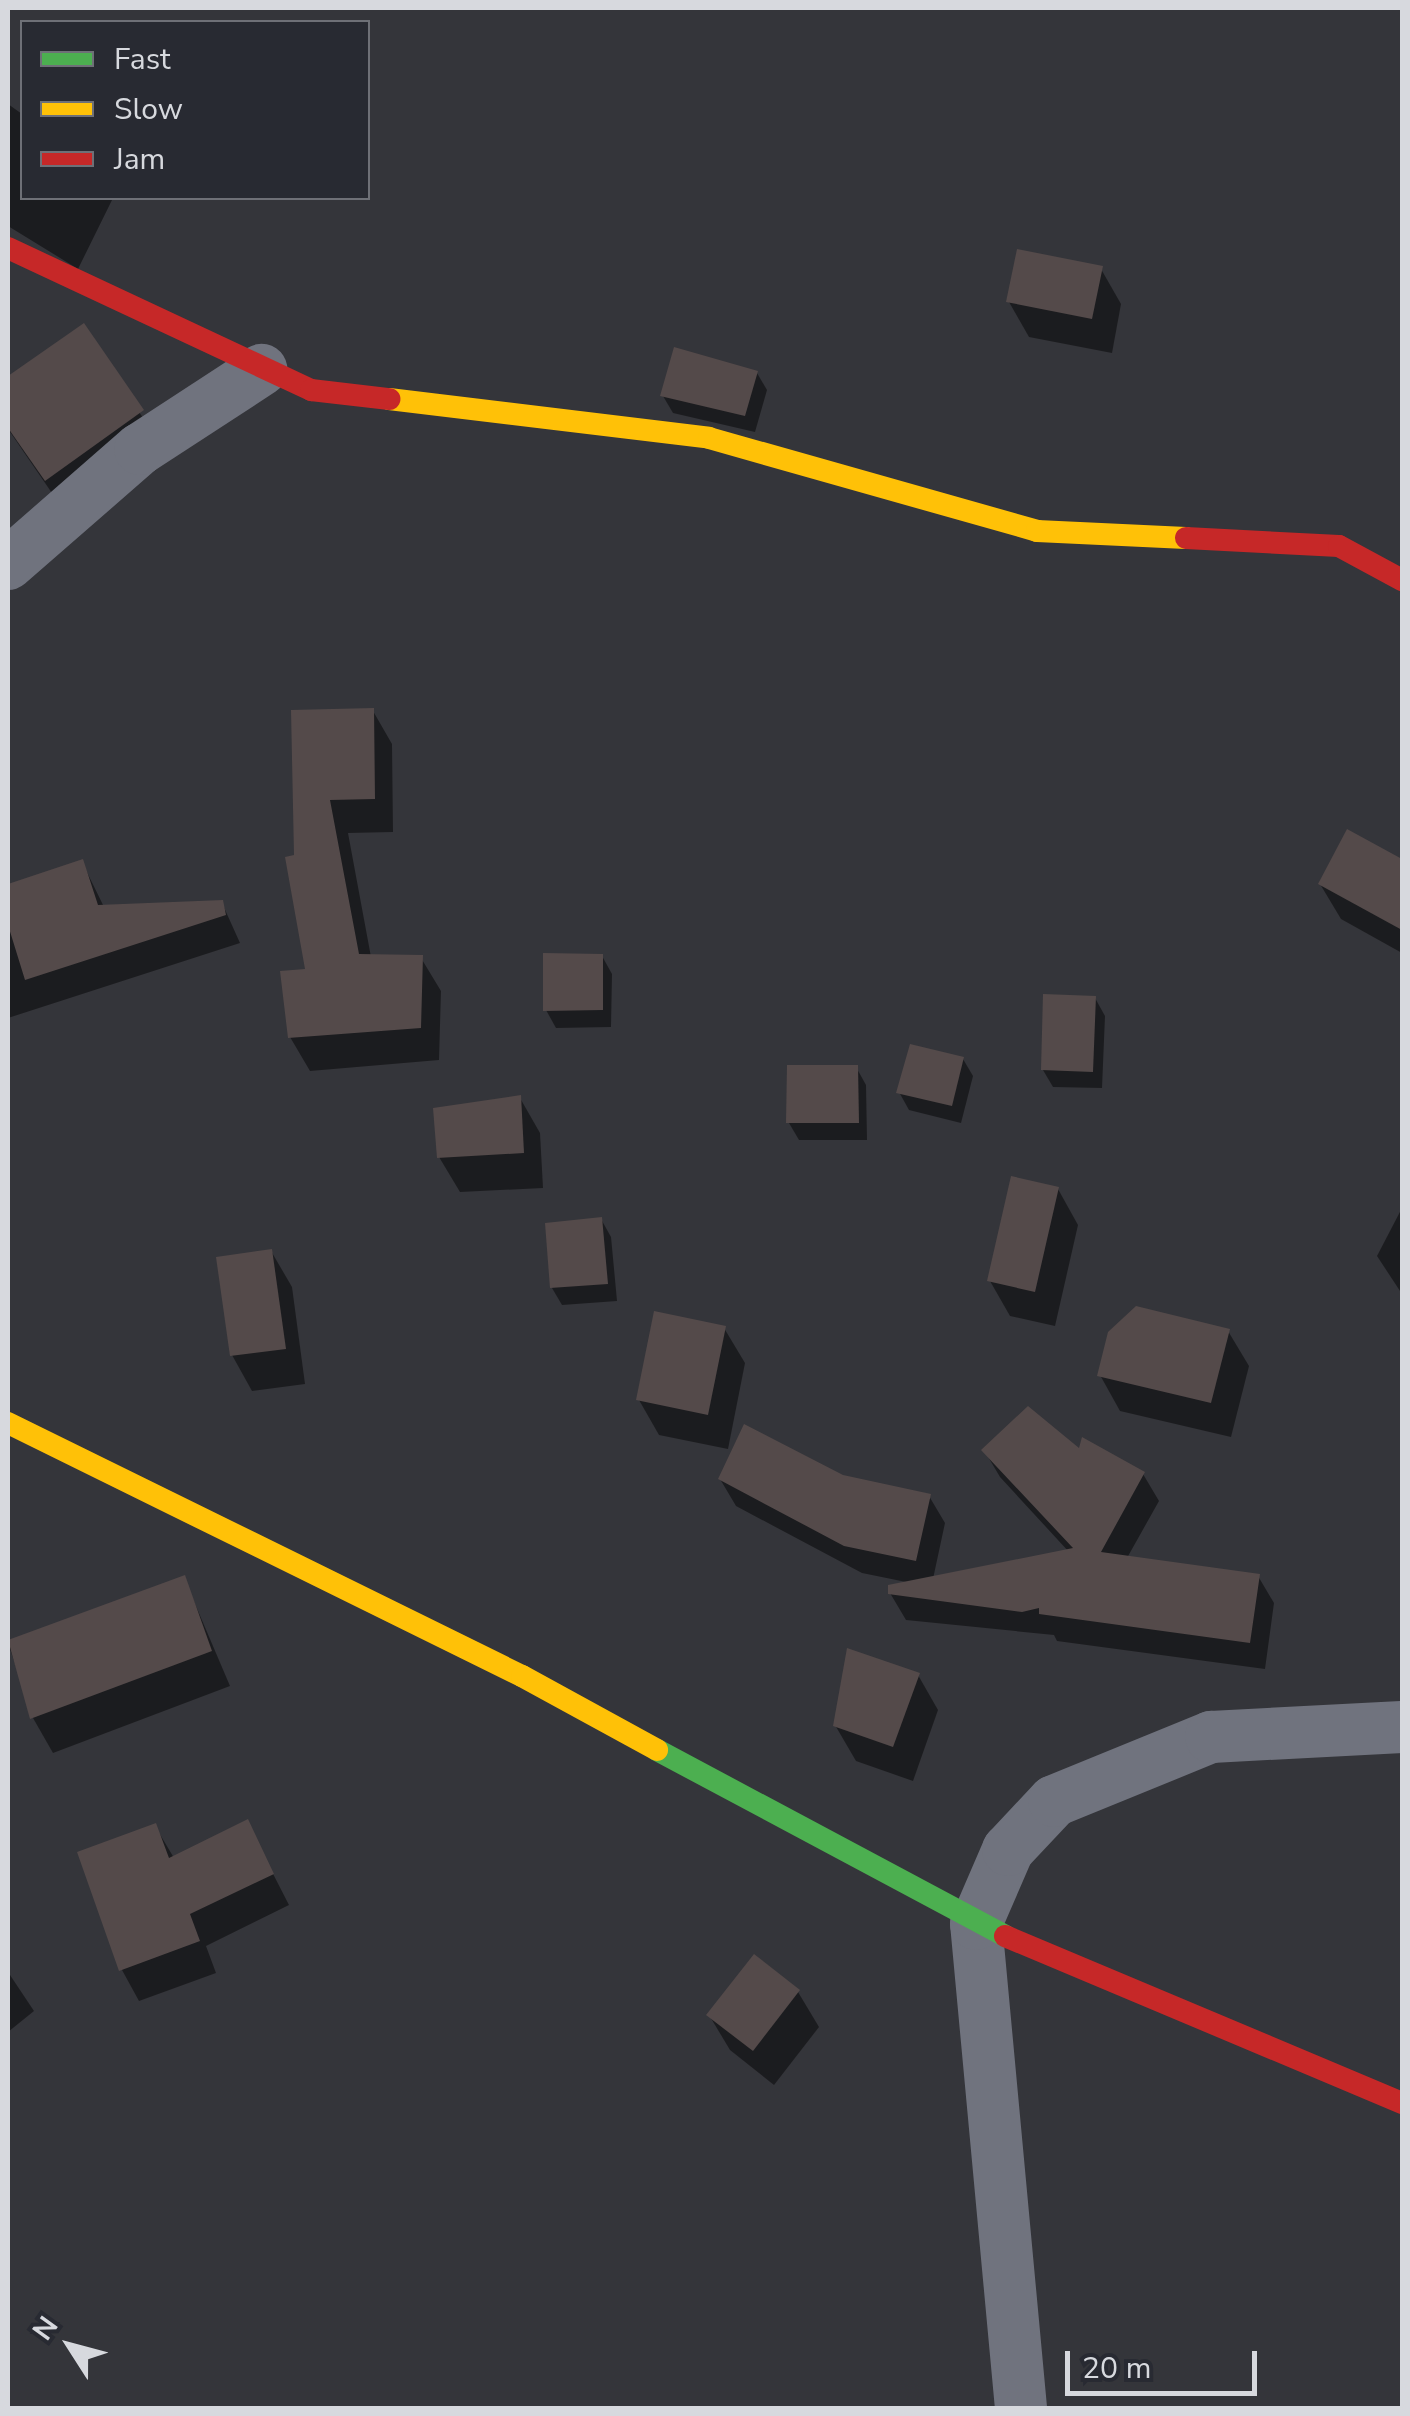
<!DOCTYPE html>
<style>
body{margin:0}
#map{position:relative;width:1410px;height:2416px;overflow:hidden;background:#34353a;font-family:"Nunito Sans",sans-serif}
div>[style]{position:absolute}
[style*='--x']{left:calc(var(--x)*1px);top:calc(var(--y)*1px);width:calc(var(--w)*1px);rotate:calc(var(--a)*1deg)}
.shadow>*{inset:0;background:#0007}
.building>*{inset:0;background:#544a4a}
.street>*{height:52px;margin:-26px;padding:0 26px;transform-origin:26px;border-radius:26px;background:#70737e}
.fast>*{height:22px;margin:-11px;padding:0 11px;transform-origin:11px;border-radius:11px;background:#4caf50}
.slow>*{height:22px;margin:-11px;padding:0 11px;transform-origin:11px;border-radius:11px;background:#ffc107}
.jam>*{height:22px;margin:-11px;padding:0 11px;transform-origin:11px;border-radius:11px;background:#c62828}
span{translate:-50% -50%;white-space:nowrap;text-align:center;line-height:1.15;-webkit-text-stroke:10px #282a32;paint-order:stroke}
.frame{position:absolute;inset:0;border:10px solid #d7d9de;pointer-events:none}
.legend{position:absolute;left:20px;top:20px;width:350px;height:180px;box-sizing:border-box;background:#282a32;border:2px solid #6e7077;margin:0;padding:12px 18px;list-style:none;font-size:30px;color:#d7d9de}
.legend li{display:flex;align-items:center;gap:20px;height:50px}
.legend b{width:50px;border:2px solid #6e7077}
.north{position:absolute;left:20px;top:2296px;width:100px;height:100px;-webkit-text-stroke:8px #282a32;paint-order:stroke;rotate:306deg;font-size:28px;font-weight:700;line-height:40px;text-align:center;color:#d7d9de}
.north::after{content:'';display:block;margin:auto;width:35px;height:45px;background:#d7d9de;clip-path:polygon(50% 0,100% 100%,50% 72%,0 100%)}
.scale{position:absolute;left:1065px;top:2351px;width:192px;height:45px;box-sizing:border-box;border:5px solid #d7d9de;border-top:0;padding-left:12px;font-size:30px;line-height:35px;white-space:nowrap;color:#d7d9de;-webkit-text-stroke:8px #282a32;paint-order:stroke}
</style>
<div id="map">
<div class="shadow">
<i style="clip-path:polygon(8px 104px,22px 114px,22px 198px,113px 198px,78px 269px,8px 226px)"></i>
<i style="clip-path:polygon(1101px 269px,1121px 304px,1112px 353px,1029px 337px,1009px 302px)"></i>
<i style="clip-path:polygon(83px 326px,162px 447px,67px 515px,8px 429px,8px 379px)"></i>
<i style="clip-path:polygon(757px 373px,767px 390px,755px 432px,673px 413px,663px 396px)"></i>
<i style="clip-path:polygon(373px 711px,392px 744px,393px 832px,348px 833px,371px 957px,421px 958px,441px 991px,439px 1060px,310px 1071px,290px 1037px,308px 971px,297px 858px)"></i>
<i style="clip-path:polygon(1348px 832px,1402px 862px,1402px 953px,1341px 919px,1320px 884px)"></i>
<i style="clip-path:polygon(82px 862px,104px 907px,222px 903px,240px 943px,8px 1018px,8px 886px)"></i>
<i style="clip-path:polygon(602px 956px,612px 974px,611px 1027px,556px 1028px,546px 1010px)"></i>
<i style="clip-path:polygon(1095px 998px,1105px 1016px,1102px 1088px,1053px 1087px,1043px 1070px)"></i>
<i style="clip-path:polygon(963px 1059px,973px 1076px,961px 1123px,909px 1110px,899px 1092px)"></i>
<i style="clip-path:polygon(856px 1067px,866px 1085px,867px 1140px,799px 1140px,789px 1123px)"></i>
<i style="clip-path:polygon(520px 1098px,540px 1133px,543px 1188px,460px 1192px,439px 1157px)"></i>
<i style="clip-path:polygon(1058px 1189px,1078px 1225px,1055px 1326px,1010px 1316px,990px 1281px)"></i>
<i style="clip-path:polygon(1402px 1208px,1402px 1294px,1377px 1256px)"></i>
<i style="clip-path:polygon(601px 1219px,611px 1237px,617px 1301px,562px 1305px,552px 1288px)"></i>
<i style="clip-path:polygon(271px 1251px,292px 1287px,305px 1384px,252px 1391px,232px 1355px)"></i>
<i style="clip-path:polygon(724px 1328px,745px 1363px,728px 1449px,659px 1435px,639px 1400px)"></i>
<i style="clip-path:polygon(1228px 1331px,1249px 1366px,1231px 1437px,1120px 1411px,1100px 1375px)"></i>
<i style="clip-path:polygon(984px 1450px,1081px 1453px,1143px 1474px,1159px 1501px,1127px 1558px,1258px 1576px,1274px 1603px,1265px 1669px,1057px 1641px,1054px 1635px,906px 1620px,890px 1593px,911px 1583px,862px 1573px,736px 1506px,720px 1479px,842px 1478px,929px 1496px,945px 1523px,933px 1579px,1069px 1552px,1000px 1477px)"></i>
<i style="clip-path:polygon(184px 1578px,230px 1686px,53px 1753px,33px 1718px,8px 1643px)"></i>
<i style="clip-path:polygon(918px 1675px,938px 1710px,913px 1781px,856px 1761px,835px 1725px)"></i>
<i style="clip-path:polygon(247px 1823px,289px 1905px,206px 1946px,216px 1973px,139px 2001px,122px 1970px,155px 1826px,174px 1858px)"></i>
<i style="clip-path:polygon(8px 1972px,34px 2011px,8px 2032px)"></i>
<i style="clip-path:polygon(798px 1992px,819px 2027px,774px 2085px,730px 2050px,709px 2015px)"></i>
</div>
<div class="building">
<i style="clip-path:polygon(1017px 249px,1103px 266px,1092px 319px,1006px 302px)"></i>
<i style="clip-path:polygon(84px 323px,144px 410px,45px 481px,8px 428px,8px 376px)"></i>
<i style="clip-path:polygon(674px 347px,758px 371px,745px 416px,660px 396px)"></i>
<i style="clip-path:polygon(374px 708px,375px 799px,330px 800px,359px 954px,423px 955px,421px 1028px,288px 1038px,280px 971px,305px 969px,285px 857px,294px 855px,291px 710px)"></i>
<i style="clip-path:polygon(1347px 829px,1402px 859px,1402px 930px,1318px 884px)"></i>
<i style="clip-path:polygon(83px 859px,98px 905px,223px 900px,226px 915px,25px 980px,8px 925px,8px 884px)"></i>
<i style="clip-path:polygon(543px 953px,603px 954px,603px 1010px,543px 1011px)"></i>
<i style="clip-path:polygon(1043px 994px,1096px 996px,1093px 1072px,1041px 1070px)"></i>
<i style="clip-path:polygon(910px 1044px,964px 1057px,952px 1106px,896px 1093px)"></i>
<i style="clip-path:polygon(787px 1065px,858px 1065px,859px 1123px,786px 1123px)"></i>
<i style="clip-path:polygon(521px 1095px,524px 1153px,437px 1158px,433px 1108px)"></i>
<i style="clip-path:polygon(1011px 1176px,1059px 1187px,1035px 1292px,987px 1281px)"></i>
<i style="clip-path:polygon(602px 1217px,608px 1284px,550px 1288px,545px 1223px)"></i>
<i style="clip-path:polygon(272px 1249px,286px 1349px,230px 1356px,216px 1257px)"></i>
<i style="clip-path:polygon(1136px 1306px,1230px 1329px,1211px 1403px,1097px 1376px,1108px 1332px)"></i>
<i style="clip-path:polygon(654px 1311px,726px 1326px,708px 1415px,636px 1400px)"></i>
<i style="clip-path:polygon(1028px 1406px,1079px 1448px,1082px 1437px,1145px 1472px,1101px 1552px,1260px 1574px,1250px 1643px,1039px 1614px,1039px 1608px,1022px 1612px,888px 1594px,888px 1585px,1073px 1548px,981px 1450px)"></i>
<i style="clip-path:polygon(744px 1424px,843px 1475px,931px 1494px,916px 1561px,844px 1546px,718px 1479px)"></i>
<i style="clip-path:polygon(185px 1575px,212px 1651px,30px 1719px,8px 1640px)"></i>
<i style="clip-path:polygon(847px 1648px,920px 1673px,893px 1747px,833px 1726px)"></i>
<i style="clip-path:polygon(248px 1819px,274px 1874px,190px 1914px,200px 1941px,119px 1971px,77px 1852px,156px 1823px,169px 1858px)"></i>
<i style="clip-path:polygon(754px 1954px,800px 1990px,753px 2051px,706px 2015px)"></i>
</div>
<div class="street">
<i style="--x:8;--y:564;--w:175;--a:-41.1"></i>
<i style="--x:140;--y:449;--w:145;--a:-33.1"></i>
<i style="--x:1021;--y:2408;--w:486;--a:-95.3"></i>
<i style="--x:976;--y:1924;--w:81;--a:-66.6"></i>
<i style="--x:1008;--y:1850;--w:67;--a:-46.8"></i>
<i style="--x:1054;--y:1801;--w:170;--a:-22.2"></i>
<i style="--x:1211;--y:1737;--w:191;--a:-3"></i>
</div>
<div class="fast">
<i style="--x:657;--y:1750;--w:395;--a:28.1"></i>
</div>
<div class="slow">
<i style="--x:389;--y:399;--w:322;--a:6.9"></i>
<i style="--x:709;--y:438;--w:341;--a:15.8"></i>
<i style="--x:1037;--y:531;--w:149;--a:2.7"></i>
<i style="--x:8;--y:1423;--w:573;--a:26.21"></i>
<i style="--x:522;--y:1676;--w:154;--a:28.7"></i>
</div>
<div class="jam">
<i style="--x:8;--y:248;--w:335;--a:25.1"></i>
<i style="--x:311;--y:390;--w:79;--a:6.6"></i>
<i style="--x:1186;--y:538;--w:153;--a:3"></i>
<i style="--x:1339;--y:546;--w:72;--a:28.4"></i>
<i style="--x:1005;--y:1936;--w:431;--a:22.8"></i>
</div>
<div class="frame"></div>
<ul class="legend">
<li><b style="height:12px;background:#4caf50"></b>Fast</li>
<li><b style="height:12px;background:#ffc107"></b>Slow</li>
<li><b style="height:12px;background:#c62828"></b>Jam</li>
</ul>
<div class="north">N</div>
<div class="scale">20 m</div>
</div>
